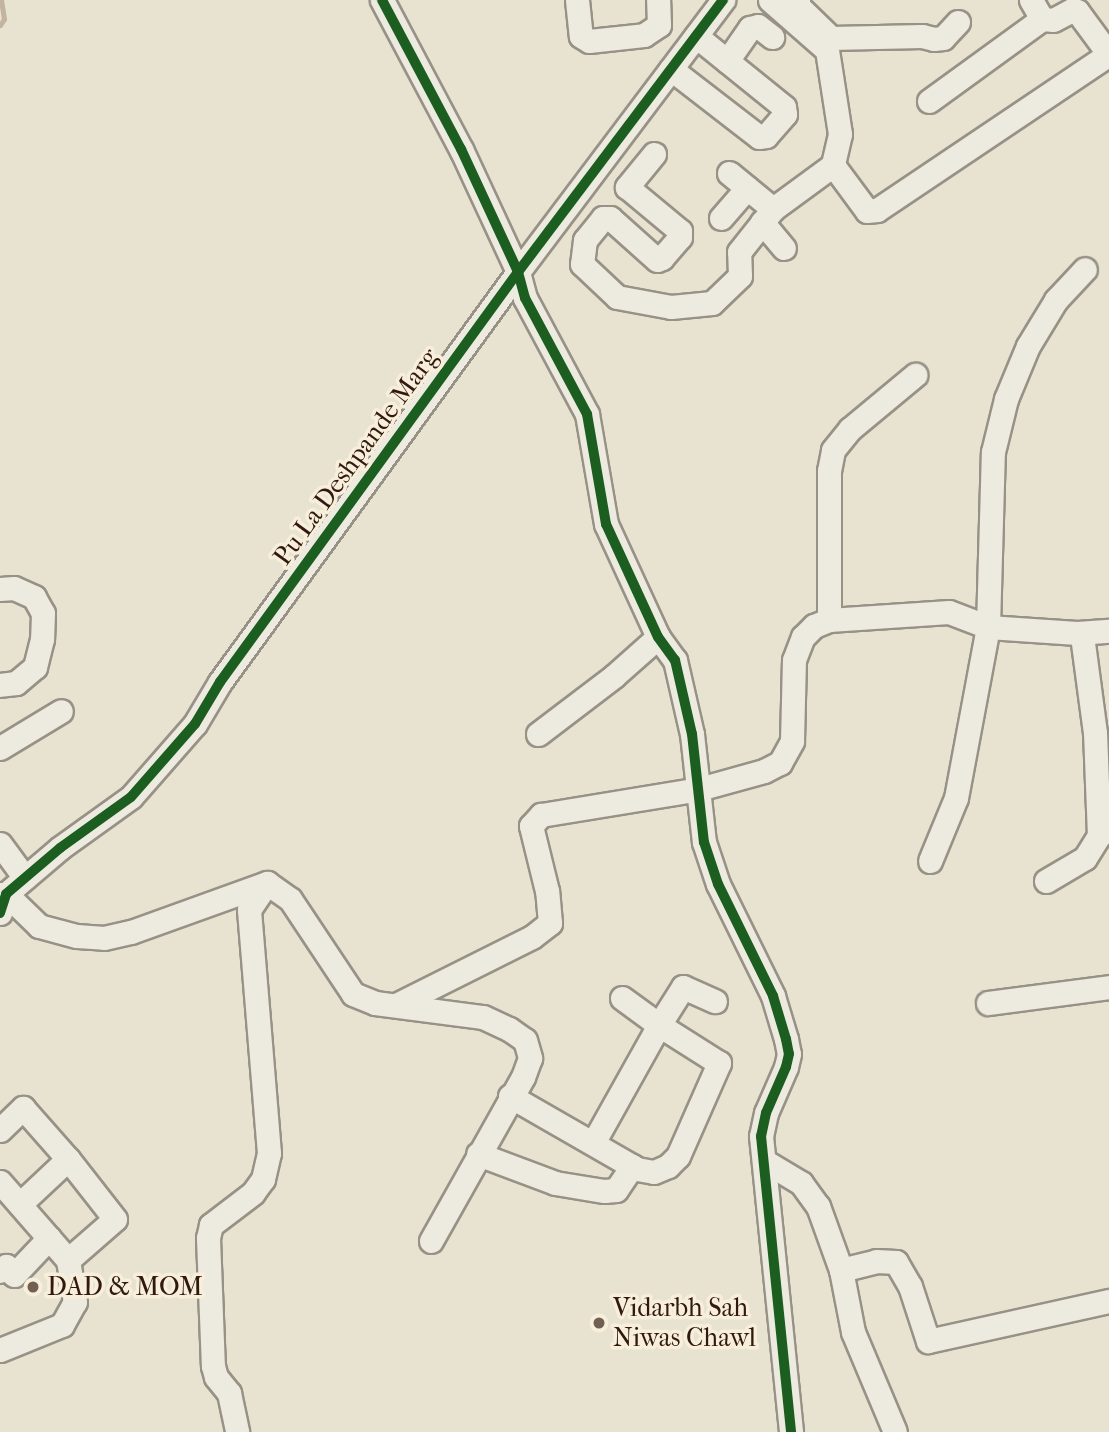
<!DOCTYPE html>
<style>
body{margin:0}
#map{position:relative;width:1109px;height:1432px;overflow:hidden;background:#e8e2d0;font-family:"IM FELL French Canon",serif}
div>[style]{position:absolute}
[style*='--x']{left:calc(var(--x)*1px);top:calc(var(--y)*1px);width:calc(var(--w)*1px);rotate:calc(var(--a)*1deg)}
.stream>*{height:5px;margin:-2.5px;padding:0 2.5px;transform-origin:2.5px;border-radius:2.5px;background:#c2b49e}
.roads{filter:drop-shadow(2px 0 #989186) drop-shadow(-2px 0 #989186) drop-shadow(0 2px #989186) drop-shadow(0 -2px #989186)}
.minor>*{height:23px;margin:-11.5px;padding:0 11.5px;transform-origin:11.5px;border-radius:11.5px;background:#edeae0}
.cycleway>*{height:10px;margin:-5px;padding:0 5px;transform-origin:5px;border-radius:5px;background:#1b5e20}
.dots>*{width:19px;height:19px;translate:-50% -50%;box-sizing:border-box;border:4px solid #f7efda;border-radius:50%}
span{translate:-50% -50%;white-space:nowrap;text-align:center;line-height:1.15;-webkit-text-stroke:7px #f7efda;paint-order:stroke}
.street-label{font-size:26px;color:#311911}
.poi-label{font-size:26px;color:#311911}
.left{translate:0 -50%;text-align:left}
</style>
<div id="map">
<div class="stream">
<i style="--x:0;--y:25;--w:7;--a:-56"></i>
<i style="--x:4;--y:19;--w:19;--a:-99"></i>
</div>
<div class="roads">
<div class="minor">
<i style="--x:382;--y:0;--w:169;--a:62.1"></i>
<i style="--x:461;--y:149;--w:136;--a:65.1"></i>
<i style="--x:518;--y:272;--w:27;--a:75"></i>
<i style="--x:525;--y:298;--w:132;--a:61.9"></i>
<i style="--x:587;--y:414;--w:112;--a:80.2"></i>
<i style="--x:606;--y:524;--w:124;--a:65.3"></i>
<i style="--x:658;--y:637;--w:29;--a:54"></i>
<i style="--x:675;--y:660;--w:76;--a:77.1"></i>
<i style="--x:692;--y:734;--w:109;--a:83.7"></i>
<i style="--x:704;--y:842;--w:44;--a:71.6"></i>
<i style="--x:718;--y:884;--w:125;--a:63.8"></i>
<i style="--x:773;--y:996;--w:45;--a:73.2"></i>
<i style="--x:786;--y:1039;--w:15;--a:79"></i>
<i style="--x:789;--y:1054;--w:13;--a:103"></i>
<i style="--x:786;--y:1067;--w:50;--a:113.5"></i>
<i style="--x:766;--y:1113;--w:24;--a:102"></i>
<i style="--x:761;--y:1136;--w:298;--a:84.2"></i>
<i style="--x:577;--y:0;--w:36;--a:84"></i>
<i style="--x:581;--y:36;--w:9;--a:32"></i>
<i style="--x:589;--y:41;--w:55;--a:-6.2"></i>
<i style="--x:644;--y:35;--w:18;--a:-34"></i>
<i style="--x:659;--y:25;--w:25;--a:-92"></i>
<i style="--x:770;--y:0;--w:76;--a:41.3"></i>
<i style="--x:827;--y:50;--w:85;--a:81.2"></i>
<i style="--x:840;--y:134;--w:32;--a:103"></i>
<i style="--x:798;--y:0;--w:6;--a:90"></i>
<i style="--x:798;--y:6;--w:46;--a:44.1"></i>
<i style="--x:831;--y:38;--w:91;--a:-1.3"></i>
<i style="--x:922;--y:36;--w:12;--a:14"></i>
<i style="--x:934;--y:39;--w:9;--a:-6"></i>
<i style="--x:943;--y:38;--w:22;--a:-47"></i>
<i style="--x:727;--y:61;--w:40;--a:-55.1"></i>
<i style="--x:750;--y:28;--w:8;--a:-14"></i>
<i style="--x:758;--y:26;--w:18;--a:38"></i>
<i style="--x:671;--y:69;--w:111;--a:37.7"></i>
<i style="--x:759;--y:137;--w:7;--a:-8"></i>
<i style="--x:766;--y:136;--w:29;--a:-49"></i>
<i style="--x:785;--y:114;--w:7;--a:-98"></i>
<i style="--x:784;--y:107;--w:113;--a:-141.1"></i>
<i style="--x:929;--y:101;--w:140;--a:-36"></i>
<i style="--x:1042;--y:19;--w:22;--a:-120"></i>
<i style="--x:654;--y:154;--w:43;--a:129.3"></i>
<i style="--x:627;--y:187;--w:69;--a:39.7"></i>
<i style="--x:680;--y:231;--w:6;--a:90"></i>
<i style="--x:680;--y:237;--w:28;--a:131"></i>
<i style="--x:662;--y:258;--w:5;--a:158"></i>
<i style="--x:657;--y:260;--w:63;--a:-138.2"></i>
<i style="--x:610;--y:218;--w:7;--a:180"></i>
<i style="--x:603;--y:218;--w:28;--a:129"></i>
<i style="--x:585;--y:240;--w:24;--a:97"></i>
<i style="--x:582;--y:264;--w:48;--a:43.3"></i>
<i style="--x:617;--y:297;--w:55;--a:10.5"></i>
<i style="--x:671;--y:307;--w:41;--a:-5.6"></i>
<i style="--x:712;--y:303;--w:39;--a:-44"></i>
<i style="--x:740;--y:276;--w:24;--a:-92"></i>
<i style="--x:739;--y:252;--w:55;--a:-51.7"></i>
<i style="--x:773;--y:209;--w:74;--a:-36.3"></i>
<i style="--x:833;--y:165;--w:57;--a:53.5"></i>
<i style="--x:867;--y:211;--w:10;--a:-6"></i>
<i style="--x:877;--y:210;--w:275;--a:-33.9"></i>
<i style="--x:1105;--y:57;--w:8;--a:-90"></i>
<i style="--x:1105;--y:49;--w:47;--a:-126.4"></i>
<i style="--x:1077;--y:11;--w:5;--a:-169"></i>
<i style="--x:1072;--y:10;--w:21;--a:152"></i>
<i style="--x:1053;--y:20;--w:11;--a:-175"></i>
<i style="--x:729;--y:173;--w:57;--a:39.3"></i>
<i style="--x:721;--y:218;--w:40;--a:-49"></i>
<i style="--x:762;--y:222;--w:34;--a:50"></i>
<i style="--x:0;--y:589;--w:14;--a:-4"></i>
<i style="--x:14;--y:588;--w:22;--a:24"></i>
<i style="--x:34;--y:597;--w:18;--a:61"></i>
<i style="--x:43;--y:613;--w:26;--a:92"></i>
<i style="--x:42;--y:639;--w:29;--a:104"></i>
<i style="--x:35;--y:667;--w:25;--a:140"></i>
<i style="--x:16;--y:683;--w:16;--a:173"></i>
<i style="--x:829;--y:620;--w:149;--a:-90"></i>
<i style="--x:829;--y:471;--w:21;--a:-79"></i>
<i style="--x:833;--y:450;--w:27;--a:-51"></i>
<i style="--x:850;--y:429;--w:85;--a:-39.7"></i>
<i style="--x:538;--y:734;--w:96;--a:-37.3"></i>
<i style="--x:614;--y:676;--w:59;--a:-41.6"></i>
<i style="--x:0;--y:748;--w:71;--a:-31.2"></i>
<i style="--x:0;--y:844;--w:42;--a:53.7"></i>
<i style="--x:930;--y:861;--w:68;--a:-67.6"></i>
<i style="--x:956;--y:798;--w:174;--a:-79.4"></i>
<i style="--x:988;--y:627;--w:175;--a:-88.4"></i>
<i style="--x:993;--y:452;--w:55;--a:-76.2"></i>
<i style="--x:1006;--y:399;--w:57;--a:-67.5"></i>
<i style="--x:1028;--y:346;--w:54;--a:-58.7"></i>
<i style="--x:1056;--y:300;--w:42;--a:-46.9"></i>
<i style="--x:1046;--y:881;--w:45;--a:-30.5"></i>
<i style="--x:1085;--y:858;--w:26;--a:-58"></i>
<i style="--x:1099;--y:836;--w:103;--a:-92.2"></i>
<i style="--x:1095;--y:733;--w:99;--a:-97.6"></i>
<i style="--x:1082;--y:635;--w:5;--a:-158"></i>
<i style="--x:267;--y:883;--w:28;--a:35"></i>
<i style="--x:290;--y:899;--w:114;--a:56.4"></i>
<i style="--x:353;--y:994;--w:24;--a:22"></i>
<i style="--x:375;--y:1003;--w:109;--a:7.4"></i>
<i style="--x:483;--y:1017;--w:29;--a:25"></i>
<i style="--x:509;--y:1029;--w:19;--a:35"></i>
<i style="--x:525;--y:1040;--w:19;--a:74"></i>
<i style="--x:530;--y:1058;--w:20;--a:110"></i>
<i style="--x:523;--y:1077;--w:188;--a:119.3"></i>
<i style="--x:0;--y:894;--w:6;--a:0"></i>
<i style="--x:6;--y:894;--w:46;--a:44.1"></i>
<i style="--x:39;--y:926;--w:39;--a:15"></i>
<i style="--x:77;--y:936;--w:27;--a:4"></i>
<i style="--x:104;--y:938;--w:28;--a:-13"></i>
<i style="--x:131;--y:932;--w:145;--a:-19.8"></i>
<i style="--x:267;--y:883;--w:32;--a:124"></i>
<i style="--x:249;--y:910;--w:244;--a:85.3"></i>
<i style="--x:269;--y:1153;--w:27;--a:103"></i>
<i style="--x:263;--y:1179;--w:17;--a:126"></i>
<i style="--x:253;--y:1193;--w:53;--a:142.7"></i>
<i style="--x:211;--y:1225;--w:13;--a:103"></i>
<i style="--x:208;--y:1238;--w:128;--a:87.8"></i>
<i style="--x:213;--y:1366;--w:11;--a:75"></i>
<i style="--x:216;--y:1377;--w:21;--a:51"></i>
<i style="--x:229;--y:1393;--w:40;--a:78"></i>
<i style="--x:0;--y:913;--w:20;--a:-72"></i>
<i style="--x:6;--y:894;--w:71;--a:-40.4"></i>
<i style="--x:60;--y:848;--w:87;--a:-35.7"></i>
<i style="--x:131;--y:797;--w:97;--a:-48.8"></i>
<i style="--x:195;--y:724;--w:49;--a:-59.2"></i>
<i style="--x:220;--y:682;--w:507;--a:-53.99"></i>
<i style="--x:518;--y:272;--w:341;--a:-53"></i>
<i style="--x:622;--y:998;--w:46;--a:36.1"></i>
<i style="--x:659;--y:1025;--w:45;--a:-57.7"></i>
<i style="--x:683;--y:987;--w:35;--a:24"></i>
<i style="--x:988;--y:1003;--w:122;--a:-7.5"></i>
<i style="--x:396;--y:1005;--w:152;--a:-26.6"></i>
<i style="--x:532;--y:937;--w:23;--a:-38"></i>
<i style="--x:550;--y:923;--w:32;--a:-95"></i>
<i style="--x:547;--y:891;--w:67;--a:-103.8"></i>
<i style="--x:531;--y:826;--w:15;--a:-48"></i>
<i style="--x:541;--y:815;--w:160;--a:-9.3"></i>
<i style="--x:699;--y:789;--w:67;--a:-15.5"></i>
<i style="--x:764;--y:771;--w:18;--a:-27"></i>
<i style="--x:780;--y:763;--w:25;--a:-61"></i>
<i style="--x:792;--y:741;--w:81;--a:-88.6"></i>
<i style="--x:794;--y:660;--w:25;--a:-69"></i>
<i style="--x:803;--y:637;--w:16;--a:-45"></i>
<i style="--x:814;--y:626;--w:16;--a:-22"></i>
<i style="--x:829;--y:620;--w:120;--a:-3.8"></i>
<i style="--x:949;--y:612;--w:42;--a:21"></i>
<i style="--x:988;--y:627;--w:89;--a:3.9"></i>
<i style="--x:1077;--y:633;--w:32;--a:-4"></i>
<i style="--x:510;--y:1096;--w:146;--a:29.9"></i>
<i style="--x:637;--y:1169;--w:17;--a:10"></i>
<i style="--x:654;--y:1172;--w:15;--a:-23"></i>
<i style="--x:668;--y:1166;--w:14;--a:-45"></i>
<i style="--x:678;--y:1156;--w:102;--a:-66.2"></i>
<i style="--x:719;--y:1063;--w:71;--a:-147.7"></i>
<i style="--x:659;--y:1025;--w:135;--a:119.2"></i>
<i style="--x:0;--y:1130;--w:32;--a:-44"></i>
<i style="--x:23;--y:1108;--w:68;--a:48.6"></i>
<i style="--x:478;--y:1154;--w:82;--a:20.6"></i>
<i style="--x:555;--y:1183;--w:50;--a:9.3"></i>
<i style="--x:604;--y:1191;--w:12;--a:-5"></i>
<i style="--x:616;--y:1190;--w:29;--a:-56"></i>
<i style="--x:766;--y:1162;--w:41;--a:31"></i>
<i style="--x:801;--y:1183;--w:29;--a:54"></i>
<i style="--x:818;--y:1206;--w:68;--a:70.2"></i>
<i style="--x:841;--y:1270;--w:63;--a:79"></i>
<i style="--x:853;--y:1332;--w:108;--a:67.2"></i>
<i style="--x:0;--y:1182;--w:103;--a:48.9"></i>
<i style="--x:68;--y:1260;--w:62;--a:-41.1"></i>
<i style="--x:115;--y:1219;--w:76;--a:-128.1"></i>
<i style="--x:68;--y:1159;--w:66;--a:136.8"></i>
<i style="--x:841;--y:1270;--w:36;--a:-14"></i>
<i style="--x:876;--y:1261;--w:20;--a:3"></i>
<i style="--x:896;--y:1262;--w:28;--a:60"></i>
<i style="--x:910;--y:1286;--w:58;--a:71.9"></i>
<i style="--x:928;--y:1341;--w:185;--a:-12.5"></i>
<i style="--x:0;--y:1271;--w:8;--a:-40"></i>
<i style="--x:6;--y:1266;--w:12;--a:48"></i>
<i style="--x:14;--y:1275;--w:51;--a:-46.6"></i>
<i style="--x:0;--y:1350;--w:67;--a:-22"></i>
<i style="--x:62;--y:1325;--w:26;--a:-61"></i>
<i style="--x:75;--y:1302;--w:43;--a:-99.5"></i>
</div>
</div>
<div class="cycleway">
<i style="--x:382;--y:0;--w:169;--a:62.1"></i>
<i style="--x:461;--y:149;--w:136;--a:65.1"></i>
<i style="--x:518;--y:272;--w:27;--a:75"></i>
<i style="--x:525;--y:298;--w:132;--a:61.9"></i>
<i style="--x:587;--y:414;--w:112;--a:80.2"></i>
<i style="--x:606;--y:524;--w:124;--a:65.3"></i>
<i style="--x:658;--y:637;--w:29;--a:54"></i>
<i style="--x:675;--y:660;--w:76;--a:77.1"></i>
<i style="--x:692;--y:734;--w:109;--a:83.7"></i>
<i style="--x:704;--y:842;--w:44;--a:71.6"></i>
<i style="--x:718;--y:884;--w:125;--a:63.8"></i>
<i style="--x:773;--y:996;--w:45;--a:73.2"></i>
<i style="--x:786;--y:1039;--w:15;--a:79"></i>
<i style="--x:789;--y:1054;--w:13;--a:103"></i>
<i style="--x:786;--y:1067;--w:50;--a:113.5"></i>
<i style="--x:766;--y:1113;--w:24;--a:102"></i>
<i style="--x:761;--y:1136;--w:298;--a:84.2"></i>
<i style="--x:0;--y:913;--w:20;--a:-72"></i>
<i style="--x:6;--y:894;--w:71;--a:-40.4"></i>
<i style="--x:60;--y:848;--w:87;--a:-35.7"></i>
<i style="--x:131;--y:797;--w:97;--a:-48.8"></i>
<i style="--x:195;--y:724;--w:49;--a:-59.2"></i>
<i style="--x:220;--y:682;--w:507;--a:-53.99"></i>
<i style="--x:518;--y:272;--w:341;--a:-53"></i>
</div>
<div class="dots">
<i style="left:33px;top:1287px;background:#715f54"></i>
<i style="left:599px;top:1323px;background:#715f54"></i>
</div>
<div class="street-label">
<span style="left:356px;top:457px;rotate:-54deg">Pu La Deshpande Marg</span>
</div>
<div class="poi-label">
<span class="left" style="left:47px;top:1287px">DAD &amp; MOM</span>
<span class="left" style="left:613px;top:1323px">Vidarbh Sah<br>Niwas Chawl</span>
</div>
</div>
